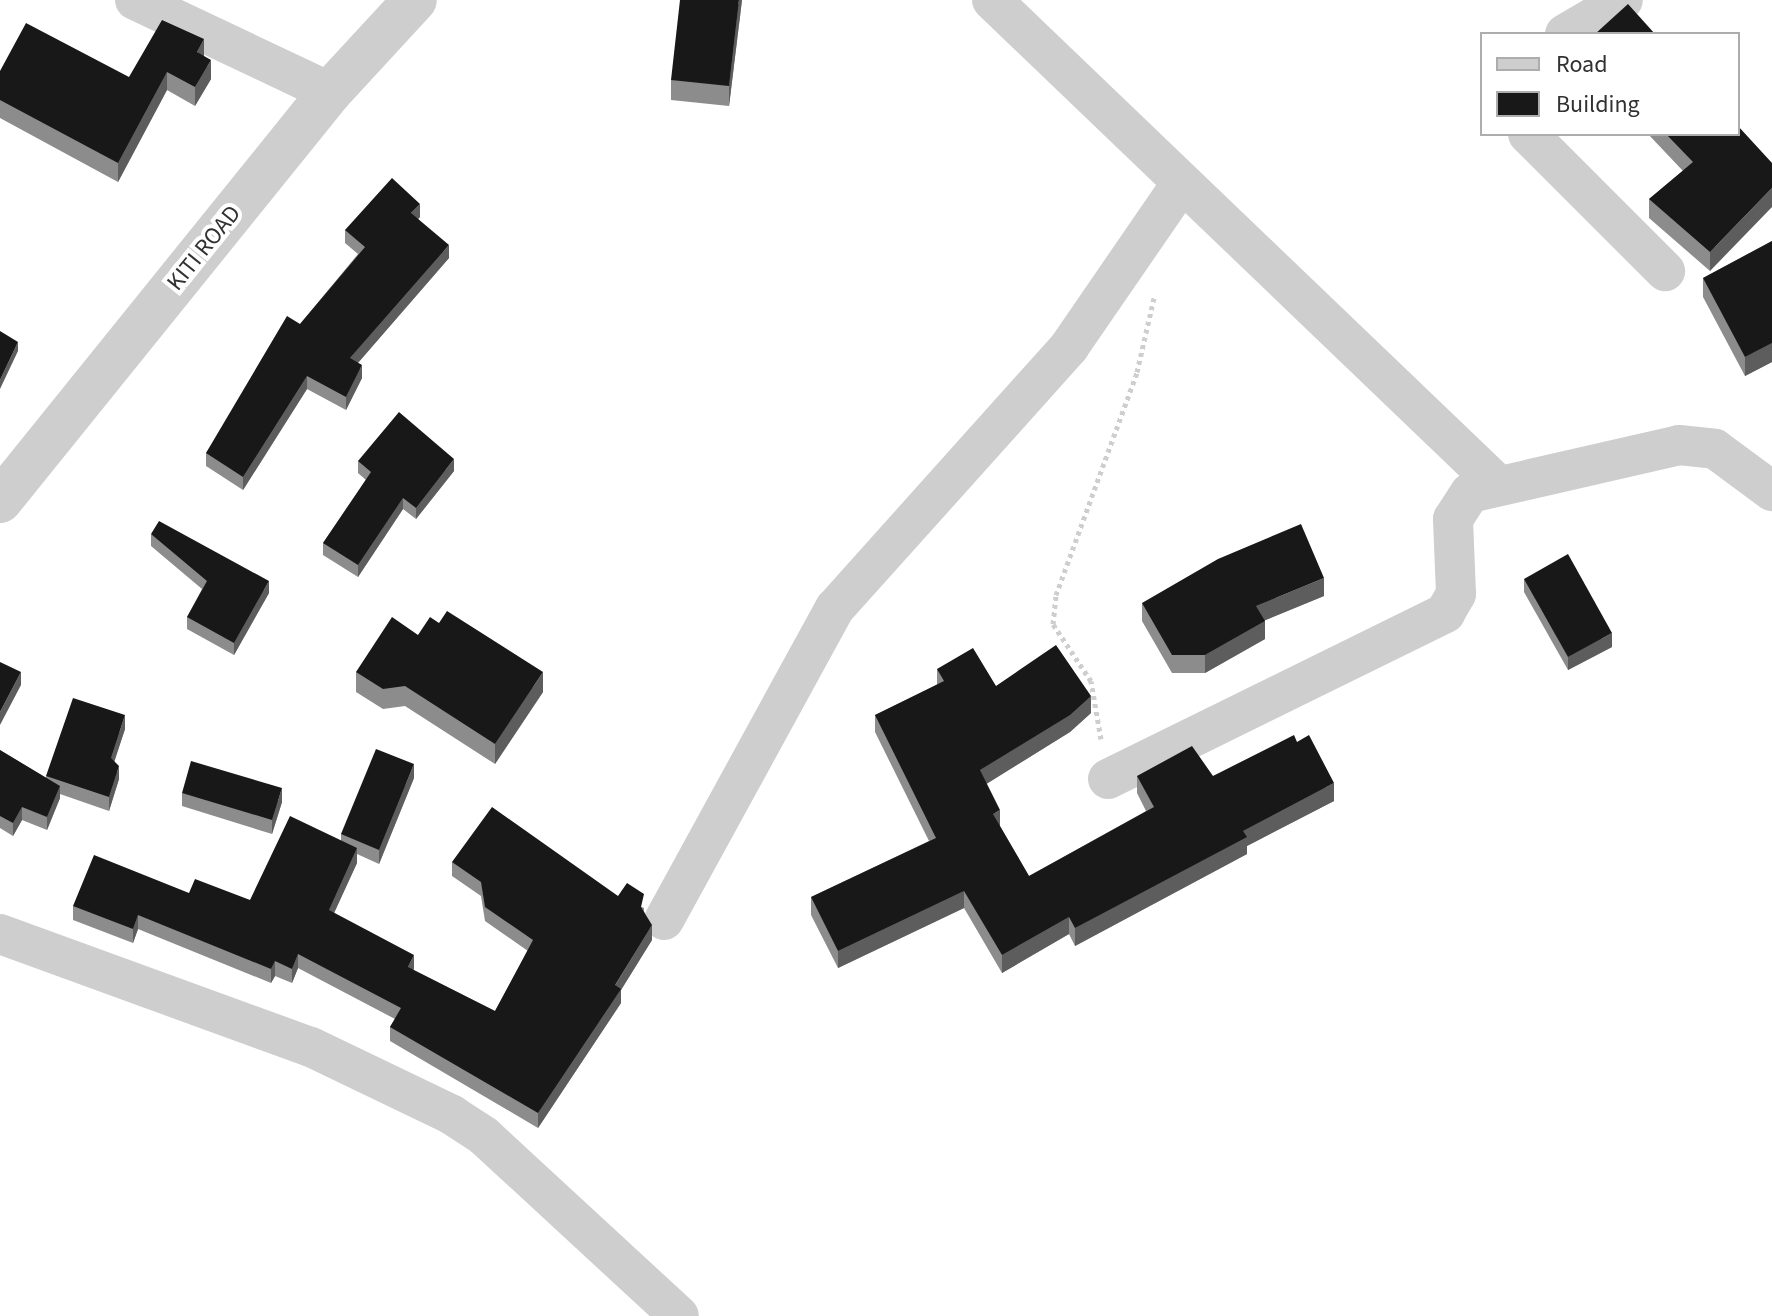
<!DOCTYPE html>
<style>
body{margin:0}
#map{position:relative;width:1772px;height:1316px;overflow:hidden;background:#fff;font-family:"Source Sans 3",sans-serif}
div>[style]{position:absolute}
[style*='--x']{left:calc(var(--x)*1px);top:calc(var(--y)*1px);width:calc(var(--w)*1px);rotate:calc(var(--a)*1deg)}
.path>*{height:5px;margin-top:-2.5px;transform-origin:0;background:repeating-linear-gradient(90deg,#cecece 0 4px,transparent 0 8px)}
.minor>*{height:40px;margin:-20px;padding:0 20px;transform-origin:20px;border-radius:20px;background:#cecece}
.tertiary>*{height:44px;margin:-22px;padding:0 22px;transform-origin:22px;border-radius:22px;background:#cecece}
.wall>*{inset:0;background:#8c8c8c}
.shaded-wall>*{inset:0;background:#5d5d5d}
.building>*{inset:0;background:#181818}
span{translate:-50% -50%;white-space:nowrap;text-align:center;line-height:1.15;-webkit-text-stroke:8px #fff;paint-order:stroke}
.street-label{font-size:24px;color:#313131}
.legend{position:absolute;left:1480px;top:32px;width:260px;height:104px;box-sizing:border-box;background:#fff;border:2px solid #adadad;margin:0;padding:10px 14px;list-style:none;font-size:24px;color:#313131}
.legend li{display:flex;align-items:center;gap:16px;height:40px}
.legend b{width:40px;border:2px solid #adadad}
</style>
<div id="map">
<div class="path">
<i style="--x:1101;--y:739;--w:59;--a:-99.8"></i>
<i style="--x:1091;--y:681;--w:69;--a:-123.7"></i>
<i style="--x:1053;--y:624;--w:29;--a:-84"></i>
<i style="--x:1056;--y:595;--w:237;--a:-70"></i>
<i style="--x:1137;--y:372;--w:76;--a:-77.1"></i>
</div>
<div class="minor">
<i style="--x:135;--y:0;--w:216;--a:25.3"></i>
<i style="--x:992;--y:0;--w:702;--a:43.79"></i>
<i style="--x:1565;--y:34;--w:67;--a:-30.4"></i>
<i style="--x:1528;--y:134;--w:194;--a:45"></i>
<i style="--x:1108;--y:779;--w:376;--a:-26.2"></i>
<i style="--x:1445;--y:613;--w:22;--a:-60"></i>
<i style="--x:1456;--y:594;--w:75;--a:-92.3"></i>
<i style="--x:1453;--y:519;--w:31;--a:-57"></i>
<i style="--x:1470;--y:493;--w:214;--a:-12.9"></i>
<i style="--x:1679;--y:445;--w:36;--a:6"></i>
<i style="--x:1715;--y:449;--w:71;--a:36.4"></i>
<i style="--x:664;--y:920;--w:356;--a:-61.3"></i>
<i style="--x:835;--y:608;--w:351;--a:-48.1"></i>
<i style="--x:1069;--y:347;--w:198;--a:-55.5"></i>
<i style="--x:0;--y:934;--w:331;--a:20"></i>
<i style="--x:311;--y:1047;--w:157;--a:25.7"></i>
<i style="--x:452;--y:1115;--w:38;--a:33"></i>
<i style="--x:484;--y:1136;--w:265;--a:42.7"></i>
</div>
<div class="tertiary">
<i style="--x:0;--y:501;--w:526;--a:-51.1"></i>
<i style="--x:330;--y:92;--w:125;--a:-47.3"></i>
</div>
<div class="wall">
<i style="clip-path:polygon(742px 0,729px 106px,671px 100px,671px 80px)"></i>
<i style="clip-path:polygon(204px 56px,211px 79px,195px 106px,167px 90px,118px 182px,0 118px,0 71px,129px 77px)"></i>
<i style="clip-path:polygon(1648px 134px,1738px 134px,1710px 271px,1649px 218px,1649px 199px,1683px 171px)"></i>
<i style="clip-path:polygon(420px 217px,418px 219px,449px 258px,358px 363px,362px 378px,346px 410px,307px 389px,243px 490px,206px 466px,206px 453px,300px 324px,358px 254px,345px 243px,345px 230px)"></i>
<i style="clip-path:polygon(1772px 241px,1772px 362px,1745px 376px,1703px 297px,1703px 278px)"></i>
<i style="clip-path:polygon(358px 461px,454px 471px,416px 519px,403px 509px,358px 577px,323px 555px,323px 543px,366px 480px,358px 473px)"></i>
<i style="clip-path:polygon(151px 534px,269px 593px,234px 655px,187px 629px,187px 617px,202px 589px,151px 546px)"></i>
<i style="clip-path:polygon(1524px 579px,1612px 647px,1568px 670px,1524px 592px)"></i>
<i style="clip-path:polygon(1324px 596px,1265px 620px,1265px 639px,1205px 673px,1172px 673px,1142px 621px,1142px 603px)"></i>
<i style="clip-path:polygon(418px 635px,543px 692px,495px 764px,405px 706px,383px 709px,356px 692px,356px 672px)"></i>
<i style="clip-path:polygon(937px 669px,1091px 713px,1070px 732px,986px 784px,1000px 826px,1029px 876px,1146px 811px,1137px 793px,1137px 776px,1213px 776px,1297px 742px,1334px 801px,1247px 846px,1247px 854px,1075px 946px,1069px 934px,1002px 973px,964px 908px,838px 968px,811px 915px,811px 897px,929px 841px,875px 732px,875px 715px,937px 685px)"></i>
<i style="clip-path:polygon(125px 729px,114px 761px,119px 779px,109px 811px,60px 794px,60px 798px,47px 830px,22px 820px,13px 836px,0 828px,0 750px,46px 778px,46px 776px)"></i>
<i style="clip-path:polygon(414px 778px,379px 864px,357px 854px,357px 863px,334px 913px,413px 970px,495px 1011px,528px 951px,485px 921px,481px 896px,452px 876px,452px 862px,618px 896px,644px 908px,644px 911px,652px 940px,621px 990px,621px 1003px,538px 1128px,390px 1041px,390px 1027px,395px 1019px,298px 968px,292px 983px,275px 976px,271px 983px,138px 929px,133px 943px,73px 920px,73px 906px,189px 893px,250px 900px,341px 841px,341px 834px)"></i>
<i style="clip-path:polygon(182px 793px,282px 802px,272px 834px,182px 806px)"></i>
</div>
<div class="shaded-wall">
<i style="clip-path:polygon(739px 0,742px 0,729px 106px,729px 86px)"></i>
<i style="clip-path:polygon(204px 39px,204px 58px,197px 52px)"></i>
<i style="clip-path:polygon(211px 60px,211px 79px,195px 106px,195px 87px)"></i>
<i style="clip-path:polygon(167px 72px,167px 90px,118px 182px,118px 163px)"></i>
<i style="clip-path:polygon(1772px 188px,1772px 207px,1710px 271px,1710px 252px)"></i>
<i style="clip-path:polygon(420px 204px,420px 217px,411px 227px,411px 213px)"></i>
<i style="clip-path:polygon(449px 245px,449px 258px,350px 372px,350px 358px)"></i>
<i style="clip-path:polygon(18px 342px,18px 351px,0 389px,0 380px)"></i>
<i style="clip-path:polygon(1772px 343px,1772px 362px,1745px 376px,1745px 357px)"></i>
<i style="clip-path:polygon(362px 365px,362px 378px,346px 410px,346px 397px)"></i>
<i style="clip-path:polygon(307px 376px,307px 389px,243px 490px,243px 477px)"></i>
<i style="clip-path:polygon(454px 459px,454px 471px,416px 519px,416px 508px)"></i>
<i style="clip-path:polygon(403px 498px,403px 509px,358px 577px,358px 565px)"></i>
<i style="clip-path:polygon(1324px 578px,1324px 596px,1256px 624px,1256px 606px)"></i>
<i style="clip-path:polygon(269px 581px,269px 593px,234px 655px,234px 643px)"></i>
<i style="clip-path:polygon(1265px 621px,1265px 639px,1205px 673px,1205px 655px)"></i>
<i style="clip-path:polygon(1612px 633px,1612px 647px,1568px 670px,1568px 657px)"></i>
<i style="clip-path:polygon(21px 672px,21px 685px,0 725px,0 712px)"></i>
<i style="clip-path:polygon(543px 672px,543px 692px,495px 764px,495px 744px)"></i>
<i style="clip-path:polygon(1091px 696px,1091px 713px,1070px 732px,980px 788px,980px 770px)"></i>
<i style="clip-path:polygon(125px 715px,125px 729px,111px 772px,111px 758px)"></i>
<i style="clip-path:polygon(414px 764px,414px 778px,379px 864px,379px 850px)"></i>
<i style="clip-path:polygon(119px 766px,119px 779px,109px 811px,109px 797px)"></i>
<i style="clip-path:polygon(1334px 783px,1334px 801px,1247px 846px,1247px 854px,1075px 946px,1075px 928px,1243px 831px)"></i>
<i style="clip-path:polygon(60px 786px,60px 798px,47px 830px,47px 817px)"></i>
<i style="clip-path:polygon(282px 788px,282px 802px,272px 834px,272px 820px)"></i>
<i style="clip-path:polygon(22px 807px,22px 820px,13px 836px,13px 823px)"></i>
<i style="clip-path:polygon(1000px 810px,1000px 828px,993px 814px)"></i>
<i style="clip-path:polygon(357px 848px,357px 863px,329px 924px,329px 910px)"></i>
<i style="clip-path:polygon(964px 891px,964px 908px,838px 968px,838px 951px)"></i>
<i style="clip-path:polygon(138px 915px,138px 929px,133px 943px,133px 929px)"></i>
<i style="clip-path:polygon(1069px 917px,1069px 934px,1002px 973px,1002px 955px)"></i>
<i style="clip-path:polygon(652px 925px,652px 940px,621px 990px,621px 1003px,538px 1128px,538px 1113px)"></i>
<i style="clip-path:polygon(298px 954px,298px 968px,292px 983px,292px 969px)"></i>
<i style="clip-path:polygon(414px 955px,414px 969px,408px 981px,408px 967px)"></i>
<i style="clip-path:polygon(275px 961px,275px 976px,271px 983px,271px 969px)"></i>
</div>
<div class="building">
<i style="clip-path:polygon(680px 0,739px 0,729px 86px,671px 80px)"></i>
<i style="clip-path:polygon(1628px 4px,1655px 34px,1595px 34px)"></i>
<i style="clip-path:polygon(162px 20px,204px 39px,197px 52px,211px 60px,195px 87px,167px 72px,118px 163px,0 100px,0 71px,26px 23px,129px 77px)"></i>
<i style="clip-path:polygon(1738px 126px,1772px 163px,1772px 188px,1710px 252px,1649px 199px,1693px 162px,1666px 134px,1738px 134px)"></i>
<i style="clip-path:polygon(392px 178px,420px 204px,411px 213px,449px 245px,350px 358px,362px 365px,346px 397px,307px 376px,243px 477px,206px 453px,287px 316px,300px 324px,365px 247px,345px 230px)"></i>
<i style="clip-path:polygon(1772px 241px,1772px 343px,1745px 357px,1703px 278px)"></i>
<i style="clip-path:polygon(0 331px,18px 342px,0 380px)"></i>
<i style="clip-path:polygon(399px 412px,454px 459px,416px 508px,403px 498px,358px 565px,323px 543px,371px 472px,358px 461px)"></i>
<i style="clip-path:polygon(159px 521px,269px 581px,234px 643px,187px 617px,207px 581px,151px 534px)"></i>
<i style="clip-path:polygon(1301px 524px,1324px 578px,1256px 606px,1265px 621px,1205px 655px,1172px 655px,1142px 603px,1218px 559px)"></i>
<i style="clip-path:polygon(1568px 554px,1612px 633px,1568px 657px,1524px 579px)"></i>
<i style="clip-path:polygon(447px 611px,543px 672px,495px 744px,405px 686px,383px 689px,356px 672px,392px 617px,418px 635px,430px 617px,439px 623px)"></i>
<i style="clip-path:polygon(1056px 645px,1091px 696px,1070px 715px,980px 770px,1000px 810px,993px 814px,1029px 876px,1154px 807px,1137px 776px,1192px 746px,1213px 776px,1294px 735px,1297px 742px,1309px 735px,1334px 783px,1243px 831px,1247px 837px,1075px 928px,1069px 917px,1002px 955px,964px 891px,838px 951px,811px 897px,936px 838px,875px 715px,944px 681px,937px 669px,973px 648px,996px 686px)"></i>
<i style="clip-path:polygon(0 662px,21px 672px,0 712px)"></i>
<i style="clip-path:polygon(73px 698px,125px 715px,111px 758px,119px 766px,109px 797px,46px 776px)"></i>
<i style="clip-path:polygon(376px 749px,414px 764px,379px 850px,341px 834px)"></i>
<i style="clip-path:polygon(0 750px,60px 786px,47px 817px,22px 807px,13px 823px,0 816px)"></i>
<i style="clip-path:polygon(191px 761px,282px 788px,272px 820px,182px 793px)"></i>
<i style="clip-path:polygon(492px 807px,618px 896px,627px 883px,644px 894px,641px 907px,652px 925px,615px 985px,621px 989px,538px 1113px,390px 1027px,401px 1008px,298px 954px,292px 969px,275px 961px,271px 969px,138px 915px,133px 929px,73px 906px,94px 855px,189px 893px,195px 879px,250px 900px,290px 816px,357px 848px,329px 910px,414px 955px,408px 967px,495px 1011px,533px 940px,485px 907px,481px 882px,452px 862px)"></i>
</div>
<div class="street-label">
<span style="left:204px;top:248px;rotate:-51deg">KITI ROAD</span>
</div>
<ul class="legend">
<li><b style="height:10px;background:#cecece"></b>Road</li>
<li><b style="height:22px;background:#181818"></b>Building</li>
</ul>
</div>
